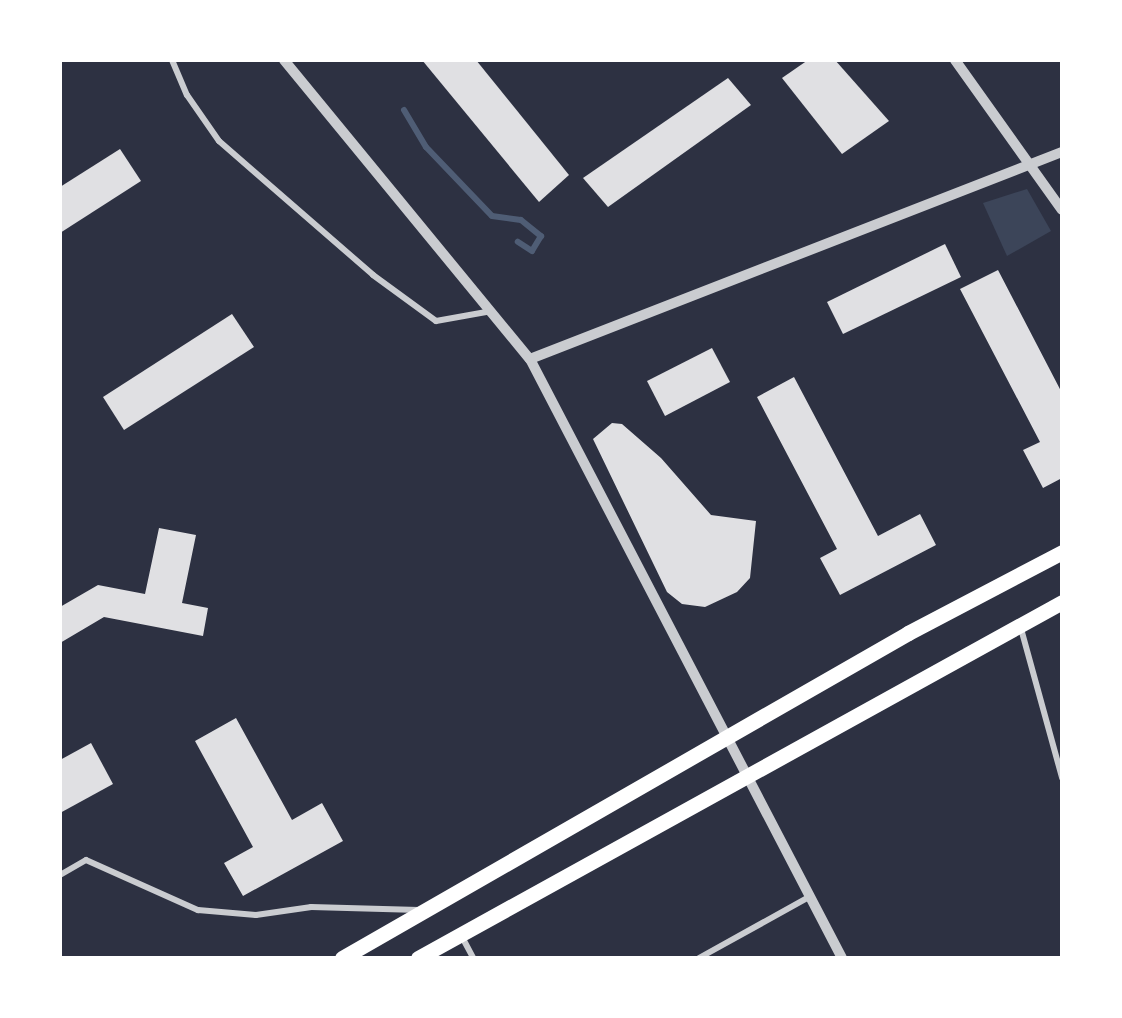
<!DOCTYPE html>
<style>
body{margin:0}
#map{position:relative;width:1122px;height:1018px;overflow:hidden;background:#2d3142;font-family:Signika,sans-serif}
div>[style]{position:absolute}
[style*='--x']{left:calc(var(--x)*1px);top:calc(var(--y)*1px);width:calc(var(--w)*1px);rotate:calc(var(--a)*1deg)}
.green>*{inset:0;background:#3c4559}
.stream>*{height:6px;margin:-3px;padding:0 3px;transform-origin:3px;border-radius:3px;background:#4f5d75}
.building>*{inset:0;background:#e0e0e3}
.minor>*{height:6px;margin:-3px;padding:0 3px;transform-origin:3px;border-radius:3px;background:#caccd0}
.tertiary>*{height:10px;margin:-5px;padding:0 5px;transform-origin:5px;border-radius:5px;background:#caccd0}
.primary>*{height:15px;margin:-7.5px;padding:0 7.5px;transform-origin:7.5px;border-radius:7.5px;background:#fff}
span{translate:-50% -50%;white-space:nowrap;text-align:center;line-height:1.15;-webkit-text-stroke:4.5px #fff;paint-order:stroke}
.frame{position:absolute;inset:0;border:62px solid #fff;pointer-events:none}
</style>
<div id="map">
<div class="green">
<i style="clip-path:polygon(1027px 189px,1051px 231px,1007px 256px,983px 203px)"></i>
</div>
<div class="stream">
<i style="--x:404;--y:110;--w:43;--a:59.3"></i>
<i style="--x:426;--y:147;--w:95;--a:46.3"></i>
<i style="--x:492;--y:216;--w:29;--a:8"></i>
<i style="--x:521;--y:220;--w:26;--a:39"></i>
<i style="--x:541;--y:236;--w:17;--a:121"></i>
<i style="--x:532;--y:251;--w:17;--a:-147"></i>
</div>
<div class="building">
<i style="clip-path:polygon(422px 60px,476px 60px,569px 175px,539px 202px)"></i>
<i style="clip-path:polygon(808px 60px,835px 60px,889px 121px,842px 154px,782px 78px)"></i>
<i style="clip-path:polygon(728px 78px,751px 105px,608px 207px,583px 178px)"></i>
<i style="clip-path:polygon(120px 149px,141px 181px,60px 233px,60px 187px)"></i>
<i style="clip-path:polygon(945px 244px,961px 277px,843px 334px,827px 302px)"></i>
<i style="clip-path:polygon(998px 270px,1062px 393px,1062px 478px,1043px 488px,1023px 450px,1040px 442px,960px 289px)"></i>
<i style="clip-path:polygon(232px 314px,254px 347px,124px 430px,103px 397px)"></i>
<i style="clip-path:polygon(712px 348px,730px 382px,665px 416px,647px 381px)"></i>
<i style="clip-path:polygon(794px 377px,878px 536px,920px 514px,936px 545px,840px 595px,820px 558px,837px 549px,757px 397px)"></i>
<i style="clip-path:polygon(612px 423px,622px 424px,661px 458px,711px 515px,756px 521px,750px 578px,737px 592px,705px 607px,682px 604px,667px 592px,593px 439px)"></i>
<i style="clip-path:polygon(159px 528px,196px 535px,182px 603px,208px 608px,203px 636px,104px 617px,60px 643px,60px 607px,98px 585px,145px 594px)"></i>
<i style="clip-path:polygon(236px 718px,292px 820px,322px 803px,343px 841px,243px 896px,224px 863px,253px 847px,195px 741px)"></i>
<i style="clip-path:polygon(91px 743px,113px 784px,60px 813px,60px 760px)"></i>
</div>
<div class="minor">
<i style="--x:172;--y:60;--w:38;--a:67"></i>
<i style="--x:187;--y:95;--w:56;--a:55.2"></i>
<i style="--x:219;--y:141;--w:204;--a:41"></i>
<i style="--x:373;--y:275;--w:78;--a:36.1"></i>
<i style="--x:436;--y:321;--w:51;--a:-10.2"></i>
<i style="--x:1020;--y:625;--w:159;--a:74.6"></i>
<i style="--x:60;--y:875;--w:30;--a:-30"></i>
<i style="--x:86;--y:860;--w:123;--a:24.1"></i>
<i style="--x:198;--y:910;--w:58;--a:4.9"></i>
<i style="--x:256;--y:915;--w:56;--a:-8.3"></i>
<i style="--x:311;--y:907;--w:108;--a:1.6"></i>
<i style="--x:461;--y:935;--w:26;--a:62"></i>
<i style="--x:699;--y:958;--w:126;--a:-29"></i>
</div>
<div class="tertiary">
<i style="--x:284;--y:60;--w:387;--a:50.6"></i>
<i style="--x:530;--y:359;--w:675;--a:62.49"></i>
<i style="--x:955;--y:60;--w:184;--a:54.5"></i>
<i style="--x:530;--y:359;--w:571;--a:-21.26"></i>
</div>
<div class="primary">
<i style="--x:342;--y:958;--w:653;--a:-29.86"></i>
<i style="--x:908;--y:633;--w:174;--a:-27.7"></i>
<i style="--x:418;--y:958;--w:736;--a:-28.93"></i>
</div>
<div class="frame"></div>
</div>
